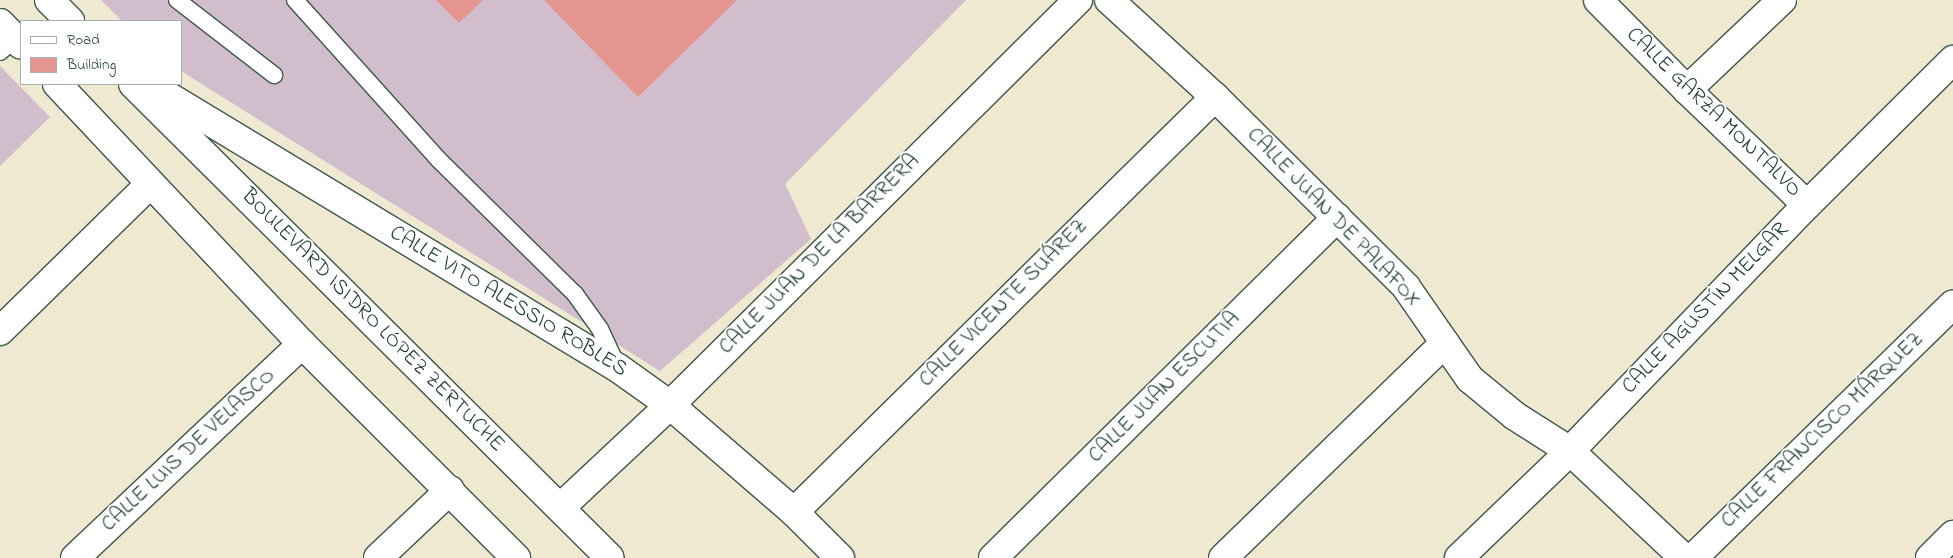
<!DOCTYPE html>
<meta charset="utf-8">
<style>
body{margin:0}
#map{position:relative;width:1953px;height:558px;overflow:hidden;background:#eee9d0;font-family:"Indie Flower",sans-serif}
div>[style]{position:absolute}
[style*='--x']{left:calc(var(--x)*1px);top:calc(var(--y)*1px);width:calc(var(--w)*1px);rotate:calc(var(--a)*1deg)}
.industrial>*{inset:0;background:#d1bdcc}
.building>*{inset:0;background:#e59590}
.roads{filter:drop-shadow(1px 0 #3e574b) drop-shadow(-1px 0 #3e574b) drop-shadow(0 1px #3e574b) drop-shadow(0 -1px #3e574b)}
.service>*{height:16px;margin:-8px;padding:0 8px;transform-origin:8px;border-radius:8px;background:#fff}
.minor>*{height:28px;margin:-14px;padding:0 14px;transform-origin:14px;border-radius:14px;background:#fff}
.secondary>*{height:28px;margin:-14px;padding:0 14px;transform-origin:14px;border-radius:14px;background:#fff}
span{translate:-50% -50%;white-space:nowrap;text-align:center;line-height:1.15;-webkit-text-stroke:4px #fff;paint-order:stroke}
.street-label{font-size:22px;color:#1f3d34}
.legend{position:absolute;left:20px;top:20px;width:162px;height:65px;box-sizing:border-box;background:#fff;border:1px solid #a5b1ae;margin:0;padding:6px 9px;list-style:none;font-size:15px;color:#1f3d34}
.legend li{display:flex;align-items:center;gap:10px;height:25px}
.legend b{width:25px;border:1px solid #a5b1ae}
</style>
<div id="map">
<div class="industrial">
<i style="clip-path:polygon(101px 0,966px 0,785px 184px,811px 239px,660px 371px,181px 71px,181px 21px,122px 21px)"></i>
<i style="clip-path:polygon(0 66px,50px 117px,0 166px)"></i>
</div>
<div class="building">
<i style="clip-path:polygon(436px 0,483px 0,459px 23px)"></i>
<i style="clip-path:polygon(544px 0,737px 0,638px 97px)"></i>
</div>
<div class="roads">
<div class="service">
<i style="--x:177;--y:0;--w:123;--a:37.7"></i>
<i style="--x:295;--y:0;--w:215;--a:48"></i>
<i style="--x:439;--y:160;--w:191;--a:44.6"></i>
<i style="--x:575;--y:294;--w:43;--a:54.5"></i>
<i style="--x:600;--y:329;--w:38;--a:65"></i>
<i style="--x:0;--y:52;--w:20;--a:-41"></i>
</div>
<div class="minor">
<i style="--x:1109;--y:0;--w:144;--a:42.5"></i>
<i style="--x:1215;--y:97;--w:269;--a:44.8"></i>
<i style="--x:1406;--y:287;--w:112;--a:55.2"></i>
<i style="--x:1470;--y:379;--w:58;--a:39.4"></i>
<i style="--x:1515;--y:416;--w:65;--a:32.5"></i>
<i style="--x:1570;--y:451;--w:156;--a:43.2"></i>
<i style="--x:1598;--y:0;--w:127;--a:45.3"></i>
<i style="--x:1687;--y:90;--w:166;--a:43.8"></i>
<i style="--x:148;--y:84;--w:549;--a:31.14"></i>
<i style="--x:618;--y:368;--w:64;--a:35.4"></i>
<i style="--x:670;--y:405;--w:164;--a:40.8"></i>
<i style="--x:794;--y:512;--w:65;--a:45"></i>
<i style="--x:1687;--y:90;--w:131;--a:-43.5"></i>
<i style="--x:0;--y:331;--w:210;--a:-44.4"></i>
<i style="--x:560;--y:508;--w:151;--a:-43.1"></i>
<i style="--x:670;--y:405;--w:575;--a:-44.79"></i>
<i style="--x:794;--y:512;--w:591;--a:-44.59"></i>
<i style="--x:75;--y:558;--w:312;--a:-43.3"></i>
<i style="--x:378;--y:558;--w:99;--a:-43.4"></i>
<i style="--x:993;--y:558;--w:484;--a:-44.7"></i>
<i style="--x:1223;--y:558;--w:309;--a:-44.1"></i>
<i style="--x:1459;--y:558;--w:154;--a:-43.9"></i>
<i style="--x:1570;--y:451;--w:342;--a:-46.1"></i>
<i style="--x:1807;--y:205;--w:206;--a:-44.8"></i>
<i style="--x:1693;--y:558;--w:363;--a:-44.3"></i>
<i style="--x:1930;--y:558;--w:33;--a:-45"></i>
</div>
<div class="secondary">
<i style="--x:49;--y:0;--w:30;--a:45"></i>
<i style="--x:0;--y:23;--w:30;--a:46"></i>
<i style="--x:57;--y:84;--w:357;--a:46.7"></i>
<i style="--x:302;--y:344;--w:303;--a:45"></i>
<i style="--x:133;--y:84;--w:672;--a:44.82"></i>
</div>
</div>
<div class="street-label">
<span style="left:1713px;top:113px;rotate:44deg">CALLE GARZA MONTALVO</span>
<span style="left:1333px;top:218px;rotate:46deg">CALLE JUAN DE PALAFOX</span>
<span style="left:820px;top:255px;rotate:-45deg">CALLE JUAN DE LA BARRERA</span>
<span style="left:508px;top:302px;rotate:31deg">CALLE VITO ALESSIO ROBLES</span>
<span style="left:1004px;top:304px;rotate:-45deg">CALLE VICENTE SUÁREZ</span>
<span style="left:1706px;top:309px;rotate:-46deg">CALLE AGUSTÍN MELGAR</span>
<span style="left:372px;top:321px;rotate:45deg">BOULEVARD ISIDRO LÓPEZ ZERTUCHE</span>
<span style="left:1165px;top:388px;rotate:-45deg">CALLE JUAN ESCUTIA</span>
<span style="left:1823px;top:431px;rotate:-44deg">CALLE FRANCISCO MÁRQUEZ</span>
<span style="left:189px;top:451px;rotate:-43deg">CALLE LUIS DE VELASCO</span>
</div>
<ul class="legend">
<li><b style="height:6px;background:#fff"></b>Road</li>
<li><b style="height:14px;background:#e59590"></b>Building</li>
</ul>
</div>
